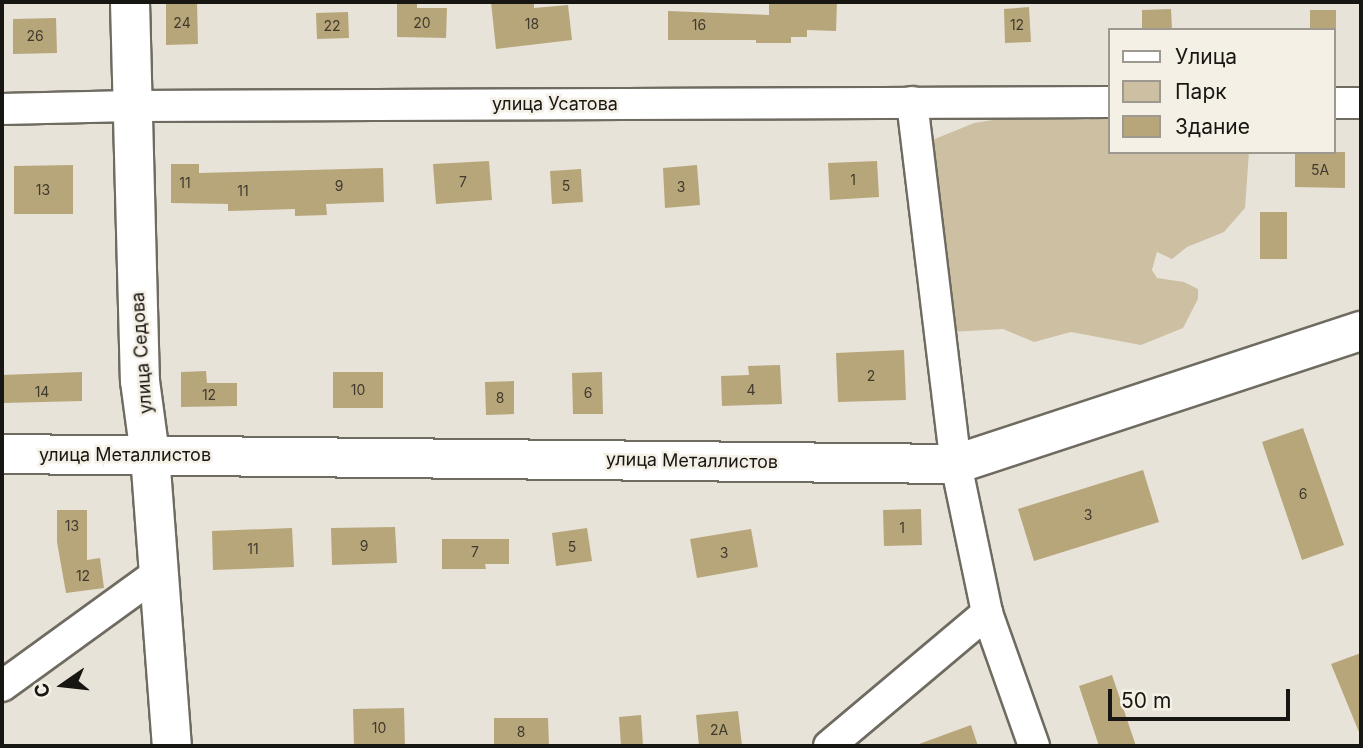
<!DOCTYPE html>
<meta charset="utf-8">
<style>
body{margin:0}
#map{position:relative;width:1363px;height:748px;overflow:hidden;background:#e8e3d8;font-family:Inter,sans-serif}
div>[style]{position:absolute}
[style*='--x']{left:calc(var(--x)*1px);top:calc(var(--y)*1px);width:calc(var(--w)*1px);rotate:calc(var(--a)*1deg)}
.green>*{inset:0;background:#cdc0a2}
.building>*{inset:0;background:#b8a67b}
.roads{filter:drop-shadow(2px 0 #6f6b61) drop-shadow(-2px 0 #6f6b61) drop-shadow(0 2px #6f6b61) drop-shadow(0 -2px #6f6b61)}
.street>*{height:30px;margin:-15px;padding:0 15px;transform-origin:15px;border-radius:15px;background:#fff}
.secondary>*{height:38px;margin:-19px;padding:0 19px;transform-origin:19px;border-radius:19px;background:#fff}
span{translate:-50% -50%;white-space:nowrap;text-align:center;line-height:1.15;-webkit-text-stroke:5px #f5f0e5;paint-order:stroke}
.number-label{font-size:14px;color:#403a2d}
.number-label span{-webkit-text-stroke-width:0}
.street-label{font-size:18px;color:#181613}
.frame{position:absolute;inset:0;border:4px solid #181613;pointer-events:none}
.legend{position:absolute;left:1108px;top:28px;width:228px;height:126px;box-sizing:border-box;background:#f5f0e5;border:2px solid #9d9991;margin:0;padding:9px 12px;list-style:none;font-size:21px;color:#181613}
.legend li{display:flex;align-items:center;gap:14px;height:35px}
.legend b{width:35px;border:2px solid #9d9991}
.north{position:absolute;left:28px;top:650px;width:70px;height:70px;-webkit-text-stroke:5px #f5f0e5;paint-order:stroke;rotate:256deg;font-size:19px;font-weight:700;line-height:28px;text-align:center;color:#181613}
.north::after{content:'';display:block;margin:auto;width:24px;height:32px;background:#181613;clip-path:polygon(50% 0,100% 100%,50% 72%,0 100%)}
.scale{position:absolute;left:1108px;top:689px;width:182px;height:32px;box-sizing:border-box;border:4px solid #181613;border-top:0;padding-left:9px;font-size:21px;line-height:24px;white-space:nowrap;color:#181613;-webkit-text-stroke:5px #f5f0e5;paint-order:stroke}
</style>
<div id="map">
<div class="green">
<i style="clip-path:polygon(1025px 115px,1087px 120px,1109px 115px,1109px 152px,1249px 152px,1245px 208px,1224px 232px,1187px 247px,1172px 259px,1157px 252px,1152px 270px,1157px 278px,1184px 282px,1198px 289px,1198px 299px,1183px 328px,1141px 345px,1071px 332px,1034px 342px,1003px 329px,934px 333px,930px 141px,974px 123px)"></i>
</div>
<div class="building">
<i style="clip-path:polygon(166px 2px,197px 2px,198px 44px,166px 45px)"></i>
<i style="clip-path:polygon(397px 2px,417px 2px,417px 8px,447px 8px,446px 38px,397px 37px)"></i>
<i style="clip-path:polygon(491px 2px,534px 2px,534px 8px,568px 5px,572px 40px,496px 49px)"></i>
<i style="clip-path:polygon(769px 2px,837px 2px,836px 31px,807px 30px,807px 37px,791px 37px,791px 43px,756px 43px,756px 40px,668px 40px,668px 11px,769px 15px)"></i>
<i style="clip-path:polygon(1029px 7px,1031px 42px,1005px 43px,1004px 9px)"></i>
<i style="clip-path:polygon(1171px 9px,1172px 30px,1142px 30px,1142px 10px)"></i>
<i style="clip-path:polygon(1310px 10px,1336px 10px,1336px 30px,1310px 30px)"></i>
<i style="clip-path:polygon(348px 12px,349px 38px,317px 39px,316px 13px)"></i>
<i style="clip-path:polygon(56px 18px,57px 53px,13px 54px,13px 19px)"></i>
<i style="clip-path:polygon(1295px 152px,1345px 152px,1345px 188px,1295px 187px)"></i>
<i style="clip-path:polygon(489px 161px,492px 200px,436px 204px,433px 164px)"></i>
<i style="clip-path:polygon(877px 161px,879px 197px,830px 200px,828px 163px)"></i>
<i style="clip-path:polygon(171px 164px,199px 164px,199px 173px,383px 168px,384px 202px,326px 204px,327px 215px,295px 216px,295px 209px,228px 211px,228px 204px,171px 203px)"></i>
<i style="clip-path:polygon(73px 165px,73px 214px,14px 214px,14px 166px)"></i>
<i style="clip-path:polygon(697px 165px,700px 205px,665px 208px,663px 168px)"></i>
<i style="clip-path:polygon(581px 169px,583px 202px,552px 204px,550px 171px)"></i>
<i style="clip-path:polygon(1260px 212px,1287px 212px,1287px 259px,1260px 259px)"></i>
<i style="clip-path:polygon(904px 350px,906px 400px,838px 402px,836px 353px)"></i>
<i style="clip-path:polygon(780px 365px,782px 404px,722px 406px,721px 376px,749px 375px,748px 366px)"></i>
<i style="clip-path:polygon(206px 371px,207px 383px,237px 383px,237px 406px,181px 407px,181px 372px)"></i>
<i style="clip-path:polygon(82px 372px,82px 401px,3px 403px,2px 375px)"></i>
<i style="clip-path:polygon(333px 372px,383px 372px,383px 408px,333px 408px)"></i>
<i style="clip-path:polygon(602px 372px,603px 414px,573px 414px,572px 373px)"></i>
<i style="clip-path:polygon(514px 381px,514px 414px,486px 415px,485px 382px)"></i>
<i style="clip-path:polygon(1303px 428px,1344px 545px,1302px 560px,1262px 442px)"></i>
<i style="clip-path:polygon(1143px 470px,1159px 522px,1034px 561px,1018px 509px)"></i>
<i style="clip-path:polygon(921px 509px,922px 545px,884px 546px,883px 510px)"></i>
<i style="clip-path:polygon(57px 510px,87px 510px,87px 560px,100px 558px,104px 588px,66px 593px,57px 542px)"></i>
<i style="clip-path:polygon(395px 527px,397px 563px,332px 565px,331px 528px)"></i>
<i style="clip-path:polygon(292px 528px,294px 567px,213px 570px,212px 531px)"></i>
<i style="clip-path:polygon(587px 528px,592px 561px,556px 566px,552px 533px)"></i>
<i style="clip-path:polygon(751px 529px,758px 567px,697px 578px,690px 539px)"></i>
<i style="clip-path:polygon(442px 539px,509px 539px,509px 564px,485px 564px,486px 569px,442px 569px)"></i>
<i style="clip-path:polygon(1361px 653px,1361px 737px,1331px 664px)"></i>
<i style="clip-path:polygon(1112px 675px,1136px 746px,1099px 746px,1079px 686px)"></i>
<i style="clip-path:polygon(404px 708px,405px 746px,354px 746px,353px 709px)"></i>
<i style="clip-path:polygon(738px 711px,742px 746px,699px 746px,696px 715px)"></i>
<i style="clip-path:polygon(641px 715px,643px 746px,621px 746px,619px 717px)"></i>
<i style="clip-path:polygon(494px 718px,548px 718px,549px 746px,494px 746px)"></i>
<i style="clip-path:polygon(971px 725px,978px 746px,920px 746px,919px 744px)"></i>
</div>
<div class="roads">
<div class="street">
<i style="--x:912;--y:102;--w:365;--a:83.1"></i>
<i style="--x:956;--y:464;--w:152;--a:78.2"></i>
<i style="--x:987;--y:613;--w:141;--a:70.5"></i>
<i style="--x:1333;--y:103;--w:28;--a:0"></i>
<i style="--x:2;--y:109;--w:130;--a:-1.3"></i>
<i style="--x:132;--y:106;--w:977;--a:-0.23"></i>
<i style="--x:2;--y:686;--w:191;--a:-35.9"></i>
<i style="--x:829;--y:746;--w:207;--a:-40.1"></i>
</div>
<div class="secondary">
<i style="--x:130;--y:2;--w:379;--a:88.5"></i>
<i style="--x:140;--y:381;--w:75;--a:82.3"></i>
<i style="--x:150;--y:455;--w:292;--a:85.7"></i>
<i style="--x:2;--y:454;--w:954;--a:0.6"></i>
<i style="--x:956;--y:464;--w:426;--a:-18.2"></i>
</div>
</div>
<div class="number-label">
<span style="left:182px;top:23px">24</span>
<span style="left:422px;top:23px">20</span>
<span style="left:532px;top:24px">18</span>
<span style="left:699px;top:25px">16</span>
<span style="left:1017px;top:25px">12</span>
<span style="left:332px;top:26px">22</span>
<span style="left:35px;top:36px">26</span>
<span style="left:1320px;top:170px">5А</span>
<span style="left:853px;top:180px">1</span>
<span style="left:463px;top:182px">7</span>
<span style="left:185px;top:183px">11</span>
<span style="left:339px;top:186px">9</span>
<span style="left:566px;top:186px">5</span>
<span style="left:681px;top:187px">3</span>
<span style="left:43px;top:190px">13</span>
<span style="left:243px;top:191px">11</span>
<span style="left:871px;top:376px">2</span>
<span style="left:358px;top:390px">10</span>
<span style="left:751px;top:390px">4</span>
<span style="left:42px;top:392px">14</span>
<span style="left:588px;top:393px">6</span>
<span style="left:209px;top:395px">12</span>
<span style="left:500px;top:398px">8</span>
<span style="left:1303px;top:494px">6</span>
<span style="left:1088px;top:515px">3</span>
<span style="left:72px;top:526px">13</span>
<span style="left:902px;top:528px">1</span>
<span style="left:364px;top:546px">9</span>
<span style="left:572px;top:547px">5</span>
<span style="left:253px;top:549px">11</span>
<span style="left:475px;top:552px">7</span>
<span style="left:724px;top:553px">3</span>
<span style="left:83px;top:576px">12</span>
<span style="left:379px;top:728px">10</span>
<span style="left:719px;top:730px">2А</span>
<span style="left:521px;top:732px">8</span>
</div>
<div class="street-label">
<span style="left:555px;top:104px">улица Усатова</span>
<span style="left:142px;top:353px;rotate:-94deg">улица Седова</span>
<span style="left:125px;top:455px">улица Металлистов</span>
<span style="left:692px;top:461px;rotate:1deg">улица Металлистов</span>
</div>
<div class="frame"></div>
<ul class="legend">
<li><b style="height:9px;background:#fff"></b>Улица</li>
<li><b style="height:19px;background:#cdc0a2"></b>Парк</li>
<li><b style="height:19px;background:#b8a67b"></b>Здание</li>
</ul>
<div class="north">С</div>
<div class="scale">50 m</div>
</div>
